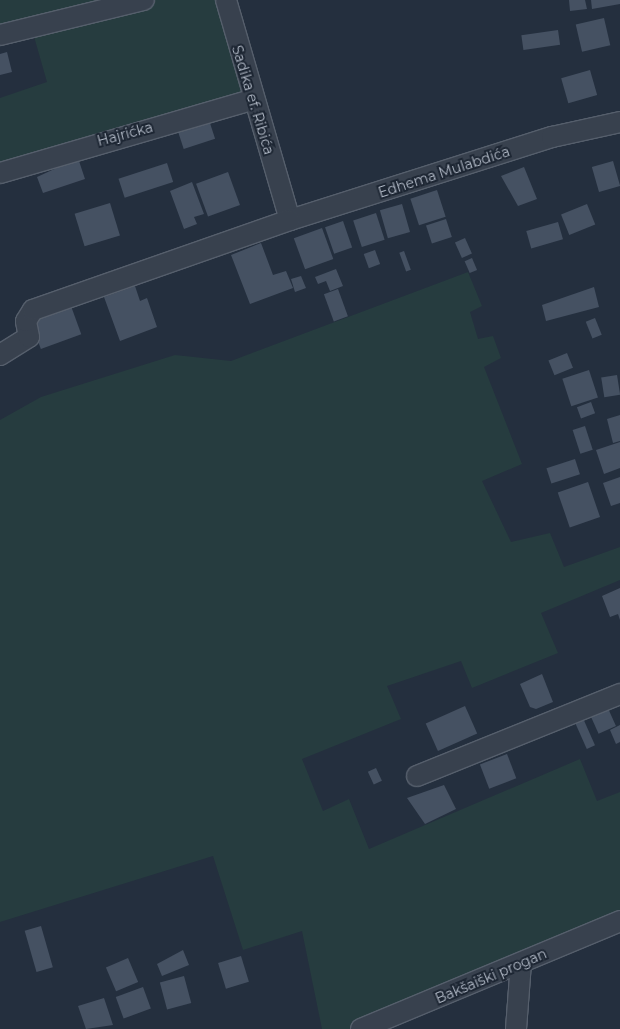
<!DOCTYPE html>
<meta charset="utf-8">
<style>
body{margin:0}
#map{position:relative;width:620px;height:1029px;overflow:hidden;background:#242f3e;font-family:Montserrat,sans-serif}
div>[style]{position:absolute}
.green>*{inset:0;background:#263c3f}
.building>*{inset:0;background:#455162;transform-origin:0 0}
.roads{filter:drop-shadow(1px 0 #565f6c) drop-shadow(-1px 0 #565f6c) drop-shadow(0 1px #565f6c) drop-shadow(0 -1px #565f6c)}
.street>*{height:20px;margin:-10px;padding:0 10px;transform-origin:10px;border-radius:10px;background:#38414e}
span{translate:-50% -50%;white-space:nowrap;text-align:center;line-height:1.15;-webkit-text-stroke:4px #1d2633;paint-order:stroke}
.street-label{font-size:14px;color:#b4bcc9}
</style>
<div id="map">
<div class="green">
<div style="clip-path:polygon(0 0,226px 0,252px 100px,0 173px,0 98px,47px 82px,31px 26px,0 35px)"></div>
<div style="clip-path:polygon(468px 272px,482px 306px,470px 312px,478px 339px,493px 336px,501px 358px,484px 367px,522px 464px,482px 481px,511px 542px,550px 533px,564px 567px,620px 547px,620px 580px,541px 613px,558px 653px,472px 688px,461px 661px,387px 686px,401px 719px,302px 759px,323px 811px,349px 799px,369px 849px,580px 759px,597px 801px,620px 792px,620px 921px,361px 1029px,322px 1029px,302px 931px,243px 950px,213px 856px,0 922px,0 420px,41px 397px,175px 355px,231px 361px)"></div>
</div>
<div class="building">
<div style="clip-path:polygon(569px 0,585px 0,587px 9px,570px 11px)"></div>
<div style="clip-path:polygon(591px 0,620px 0,620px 4px,592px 9px)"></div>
<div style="left:604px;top:18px;width:28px;height:29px;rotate:77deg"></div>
<div style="left:558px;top:30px;width:15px;height:37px;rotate:82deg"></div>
<div style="clip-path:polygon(7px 52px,12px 72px,0 75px,0 54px)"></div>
<div style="left:590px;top:70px;width:26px;height:30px;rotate:74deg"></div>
<div style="left:208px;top:117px;width:23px;height:33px;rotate:72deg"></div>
<div style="clip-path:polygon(78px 158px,85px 179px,43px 193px,37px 177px)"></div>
<div style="left:613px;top:161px;width:26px;height:22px;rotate:74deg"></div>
<div style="left:167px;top:163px;width:20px;height:51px;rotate:72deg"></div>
<div style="clip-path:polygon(524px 167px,537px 199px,518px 206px,501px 176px)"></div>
<div style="left:228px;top:172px;width:35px;height:34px;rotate:70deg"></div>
<div style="clip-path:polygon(192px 182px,204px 214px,194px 217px,197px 224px,184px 229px,170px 191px)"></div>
<div style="left:437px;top:190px;width:28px;height:28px;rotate:72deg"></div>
<div style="left:110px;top:203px;width:34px;height:37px;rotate:73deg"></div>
<div style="left:402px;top:204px;width:29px;height:23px;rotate:74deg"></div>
<div style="left:587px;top:204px;width:22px;height:28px;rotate:68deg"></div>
<div style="left:376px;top:213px;width:28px;height:24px;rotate:72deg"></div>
<div style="left:446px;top:219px;width:19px;height:21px;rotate:72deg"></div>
<div style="left:343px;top:221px;width:28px;height:19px;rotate:71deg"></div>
<div style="left:558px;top:222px;width:18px;height:33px;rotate:74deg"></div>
<div style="left:322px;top:228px;width:33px;height:30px;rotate:70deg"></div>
<div style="left:465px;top:238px;width:17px;height:11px;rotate:66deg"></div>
<div style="clip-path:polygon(261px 243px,273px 275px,286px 271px,293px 288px,250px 304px,231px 255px)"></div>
<div style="left:375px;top:250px;width:15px;height:12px;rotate:70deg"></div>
<div style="left:404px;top:251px;width:20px;height:5px;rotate:70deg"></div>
<div style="left:472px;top:258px;width:13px;height:8px;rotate:67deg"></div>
<div style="clip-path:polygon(336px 269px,343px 286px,330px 291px,326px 281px,318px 284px,315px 277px)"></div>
<div style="clip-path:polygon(301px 276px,306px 288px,295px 292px,291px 279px)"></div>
<div style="clip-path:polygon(135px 286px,140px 301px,147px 298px,157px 327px,120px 341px,104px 297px)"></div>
<div style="clip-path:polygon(594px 287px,599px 307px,546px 321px,542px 305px)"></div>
<div style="left:338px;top:289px;width:29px;height:15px;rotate:70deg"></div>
<div style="left:71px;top:306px;width:30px;height:43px;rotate:70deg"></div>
<div style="left:595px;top:318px;width:18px;height:10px;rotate:68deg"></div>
<div style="left:567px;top:353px;width:16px;height:20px;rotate:68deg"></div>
<div style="left:589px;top:370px;width:29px;height:28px;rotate:72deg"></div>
<div style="left:617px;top:375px;width:20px;height:16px;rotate:81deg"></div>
<div style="left:591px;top:402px;width:12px;height:15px;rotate:70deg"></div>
<div style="clip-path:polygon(620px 415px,620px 441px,613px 443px,607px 419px)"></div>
<div style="left:585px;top:426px;width:25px;height:13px;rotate:72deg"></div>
<div style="clip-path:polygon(620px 442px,620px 468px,604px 474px,596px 450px)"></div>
<div style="left:575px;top:459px;width:16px;height:30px;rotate:72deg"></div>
<div style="clip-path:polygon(620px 477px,620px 503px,611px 506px,603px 483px)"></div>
<div style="left:588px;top:482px;width:37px;height:32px;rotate:71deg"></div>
<div style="clip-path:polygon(620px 588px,620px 620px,618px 614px,610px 617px,602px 596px)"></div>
<div style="clip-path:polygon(542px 674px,553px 702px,536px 709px,530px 707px,520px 684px)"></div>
<div style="left:465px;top:706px;width:30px;height:43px;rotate:66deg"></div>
<div style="left:607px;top:706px;width:22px;height:19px;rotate:66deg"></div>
<div style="left:582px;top:716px;width:32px;height:9px;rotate:66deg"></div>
<div style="clip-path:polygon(620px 725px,620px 742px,616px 744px,610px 730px)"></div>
<div style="left:507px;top:754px;width:26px;height:29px;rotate:69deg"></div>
<div style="left:376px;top:768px;width:14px;height:9px;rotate:65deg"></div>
<div style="clip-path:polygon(444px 785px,456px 809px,425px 824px,407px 798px)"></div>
<div style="left:41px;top:926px;width:43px;height:17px;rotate:74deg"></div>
<div style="clip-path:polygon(183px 950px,189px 965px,162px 976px,157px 964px)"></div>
<div style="left:241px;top:956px;width:27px;height:24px;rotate:73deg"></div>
<div style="left:128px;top:958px;width:26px;height:24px;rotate:67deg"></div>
<div style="left:184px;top:976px;width:28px;height:25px;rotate:75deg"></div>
<div style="left:143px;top:987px;width:23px;height:29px;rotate:70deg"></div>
<div style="clip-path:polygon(104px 998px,113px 1025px,86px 1029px,78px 1006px)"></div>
</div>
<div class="roads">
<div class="street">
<div style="left:226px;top:0;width:229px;rotate:73.8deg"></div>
<div style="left:290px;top:220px;width:275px;rotate:-17.6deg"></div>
<div style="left:552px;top:137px;width:70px;rotate:-12.4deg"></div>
<div style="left:0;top:35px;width:148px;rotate:-13.7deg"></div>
<div style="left:0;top:173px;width:262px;rotate:-16.2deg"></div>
<div style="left:0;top:355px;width:34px;rotate:-32deg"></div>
<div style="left:29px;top:337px;width:16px;rotate:-101deg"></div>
<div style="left:26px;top:321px;width:13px;rotate:-58deg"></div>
<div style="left:33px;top:310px;width:272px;rotate:-19.3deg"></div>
<div style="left:417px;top:776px;width:219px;rotate:-22deg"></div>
<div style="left:361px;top:1029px;width:281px;rotate:-22.6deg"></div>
<div style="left:516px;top:1029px;width:66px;rotate:-85.7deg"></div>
</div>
</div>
<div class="street-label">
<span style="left:253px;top:100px;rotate:73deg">Sadika ef. Ribića</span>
<span style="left:125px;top:134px;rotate:-15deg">Hajrićka</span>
<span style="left:444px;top:172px;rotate:-18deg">Edhema Mulabdića</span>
<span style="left:491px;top:976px;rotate:-23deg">Bakšaiški progan</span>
</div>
</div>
